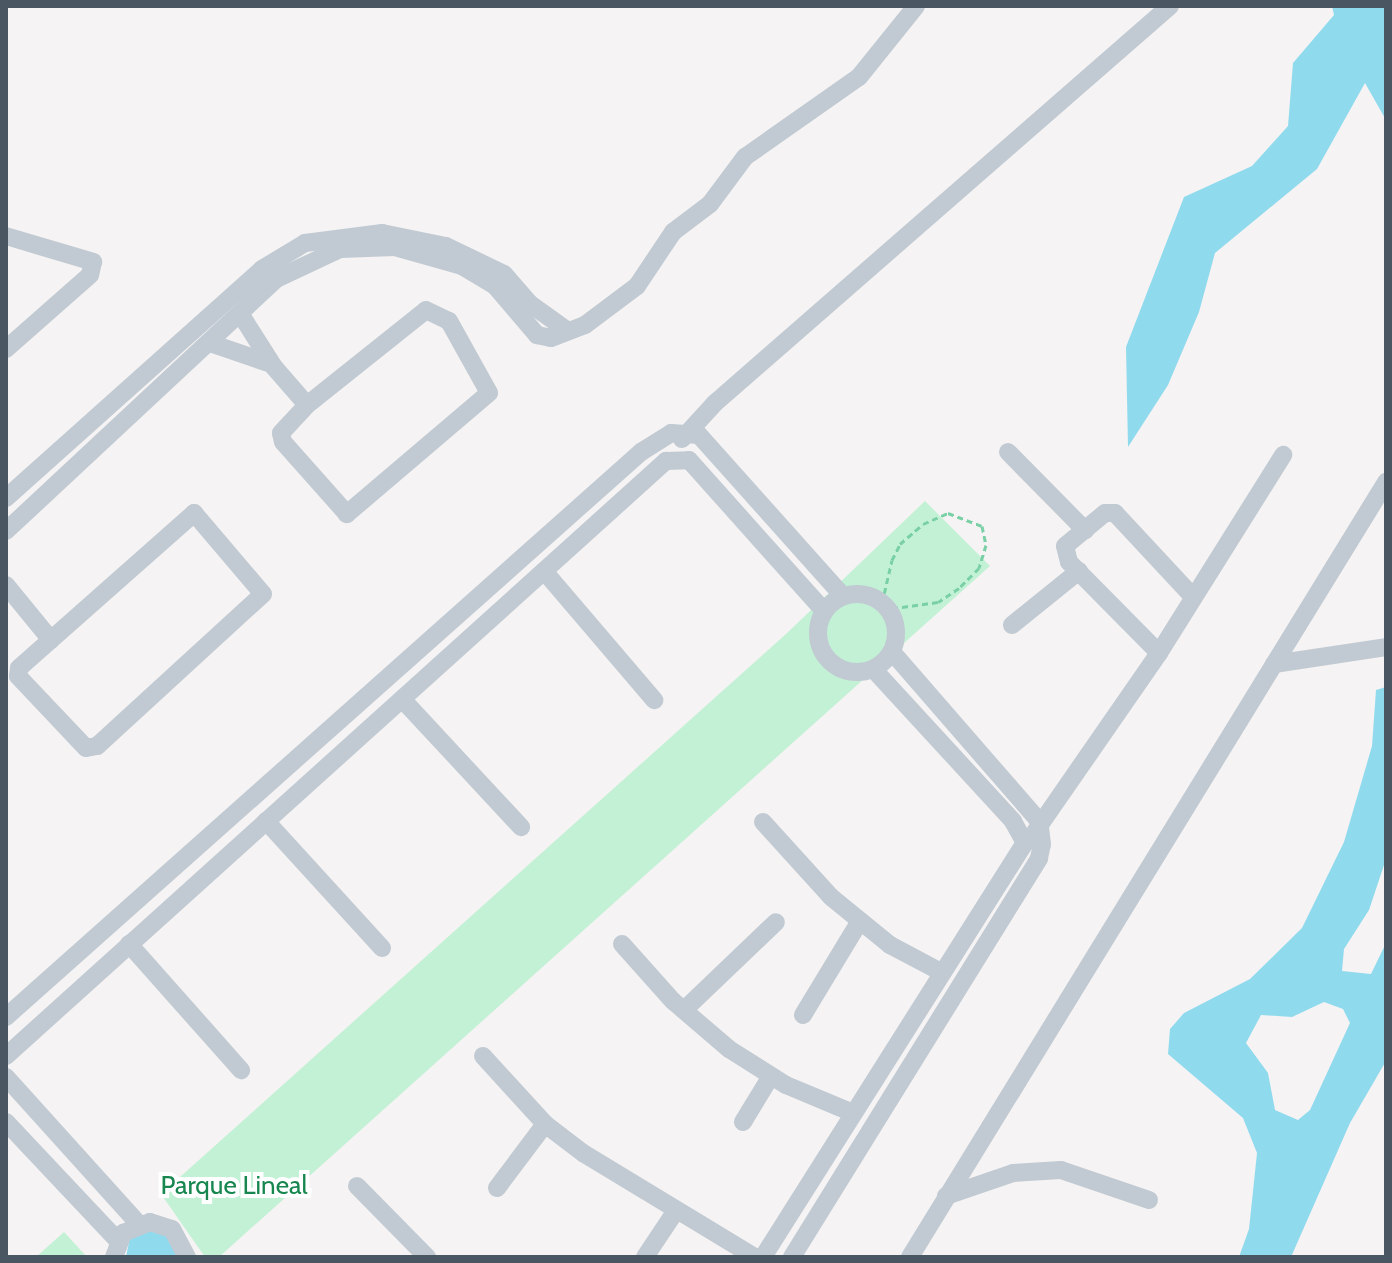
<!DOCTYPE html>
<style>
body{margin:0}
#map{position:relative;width:1392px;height:1263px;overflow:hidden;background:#f5f3f3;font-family:Cabin,sans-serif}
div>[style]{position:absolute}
.green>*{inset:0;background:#c3f1d5}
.water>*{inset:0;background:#90daee}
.path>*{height:3px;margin-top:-1.5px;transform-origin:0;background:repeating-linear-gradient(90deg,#7ad0a6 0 6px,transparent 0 10px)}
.minor>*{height:18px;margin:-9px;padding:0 9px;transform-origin:9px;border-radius:9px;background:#c1cad2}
.minor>.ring{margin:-9px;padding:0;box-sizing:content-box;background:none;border:18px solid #c1cad2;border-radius:50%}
span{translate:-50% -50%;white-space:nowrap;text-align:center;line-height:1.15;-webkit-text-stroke:8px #fff;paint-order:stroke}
.park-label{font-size:26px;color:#17864f}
.frame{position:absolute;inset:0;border:8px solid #4a5661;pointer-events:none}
</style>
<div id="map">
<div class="green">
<div style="clip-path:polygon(925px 501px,990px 566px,219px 1257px,205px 1257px,161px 1194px,786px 634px)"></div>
<div style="clip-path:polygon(64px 1232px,87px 1257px,36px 1257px)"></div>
</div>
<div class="water">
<div style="clip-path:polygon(1332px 6px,1386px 6px,1386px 120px,1365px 83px,1317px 169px,1215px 253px,1199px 312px,1168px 385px,1128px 447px,1126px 347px,1184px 197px,1252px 166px,1288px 126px,1293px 63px,1334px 15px)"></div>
<div style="clip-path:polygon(evenodd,1386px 687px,1386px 859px,1369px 910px,1344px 949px,1342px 971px,1371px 974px,1386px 943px,1386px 1061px,1350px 1123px,1291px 1257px,1239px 1257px,1249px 1229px,1257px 1153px,1243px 1118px,1168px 1054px,1170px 1029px,1184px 1013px,1250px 979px,1302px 928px,1344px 842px,1372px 746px,1376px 690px,1386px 687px,1324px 1002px,1343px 1009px,1350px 1023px,1310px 1110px,1298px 1120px,1275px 1110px,1268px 1073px,1246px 1043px,1261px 1015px,1292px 1017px,1324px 1002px)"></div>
<div style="clip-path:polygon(141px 1228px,166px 1229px,178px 1257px,126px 1257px,130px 1237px)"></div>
</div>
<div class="path">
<div style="left:882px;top:603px;width:44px;rotate:-76.9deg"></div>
<div style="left:892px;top:560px;width:18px;rotate:-63deg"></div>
<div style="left:900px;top:544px;width:30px;rotate:-41deg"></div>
<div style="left:923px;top:524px;width:27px;rotate:-24deg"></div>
<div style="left:948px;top:513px;width:36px;rotate:21deg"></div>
<div style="left:982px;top:526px;width:19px;rotate:78deg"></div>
<div style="left:986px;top:545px;width:24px;rotate:107deg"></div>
<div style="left:979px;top:568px;width:28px;rotate:135deg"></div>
<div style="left:959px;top:588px;width:25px;rotate:146deg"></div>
<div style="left:938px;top:602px;width:51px;rotate:172.2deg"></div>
</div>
<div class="minor">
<div style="left:6px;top:236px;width:91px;rotate:16.6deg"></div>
<div style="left:93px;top:262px;width:13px;rotate:103deg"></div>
<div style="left:90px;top:275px;width:112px;rotate:138.6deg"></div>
<div style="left:426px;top:310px;width:25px;rotate:26deg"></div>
<div style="left:449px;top:321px;width:82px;rotate:60.9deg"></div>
<div style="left:489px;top:393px;width:187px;rotate:139.6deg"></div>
<div style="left:347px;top:514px;width:96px;rotate:-131.6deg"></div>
<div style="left:283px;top:442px;width:9px;rotate:-103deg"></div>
<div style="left:281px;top:433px;width:38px;rotate:-47deg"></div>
<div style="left:307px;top:405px;width:152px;rotate:-38.6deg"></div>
<div style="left:241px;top:315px;width:62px;rotate:57.6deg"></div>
<div style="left:274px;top:367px;width:50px;rotate:49deg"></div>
<div style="left:210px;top:343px;width:61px;rotate:19deg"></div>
<div style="left:682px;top:439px;width:49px;rotate:-47.5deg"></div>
<div style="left:715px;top:403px;width:604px;rotate:-41.11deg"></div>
<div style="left:1008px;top:452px;width:110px;rotate:45.4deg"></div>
<div style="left:6px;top:498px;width:343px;rotate:-41.8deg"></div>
<div style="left:262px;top:269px;width:50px;rotate:-31.2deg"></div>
<div style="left:305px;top:243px;width:78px;rotate:-7.4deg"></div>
<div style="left:382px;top:233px;width:65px;rotate:11.5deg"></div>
<div style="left:446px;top:246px;width:64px;rotate:25.8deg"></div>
<div style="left:504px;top:274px;width:38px;rotate:49deg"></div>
<div style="left:529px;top:303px;width:48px;rotate:35.7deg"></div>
<div style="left:194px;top:513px;width:106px;rotate:49.6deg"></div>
<div style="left:263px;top:594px;width:225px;rotate:137.5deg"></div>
<div style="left:97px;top:746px;width:11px;rotate:170deg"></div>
<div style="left:86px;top:748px;width:99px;rotate:-133.4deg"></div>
<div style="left:18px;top:676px;width:8px;rotate:-83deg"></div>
<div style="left:19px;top:668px;width:234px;rotate:-41.5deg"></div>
<div style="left:6px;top:531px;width:369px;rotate:-43deg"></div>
<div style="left:276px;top:279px;width:71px;rotate:-25.1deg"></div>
<div style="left:340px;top:249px;width:55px;rotate:-2.1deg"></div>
<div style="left:395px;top:247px;width:70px;rotate:15.8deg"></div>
<div style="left:462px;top:266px;width:39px;rotate:31deg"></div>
<div style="left:495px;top:286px;width:65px;rotate:49.4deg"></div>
<div style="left:537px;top:335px;width:14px;rotate:12deg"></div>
<div style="left:551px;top:338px;width:36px;rotate:-21deg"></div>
<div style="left:585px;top:325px;width:65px;rotate:-36.9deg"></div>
<div style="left:637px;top:286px;width:65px;rotate:-56.3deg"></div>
<div style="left:673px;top:232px;width:46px;rotate:-37.1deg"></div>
<div style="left:710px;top:204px;width:59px;rotate:-53.3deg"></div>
<div style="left:745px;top:157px;width:139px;rotate:-35.1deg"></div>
<div style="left:859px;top:77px;width:91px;rotate:-51.2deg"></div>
<div style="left:544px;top:571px;width:170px;rotate:49.5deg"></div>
<div style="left:6px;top:585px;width:71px;rotate:50.7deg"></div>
<div class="ring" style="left:818px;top:594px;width:60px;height:60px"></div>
<div style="left:1012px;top:625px;width:86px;rotate:-38.9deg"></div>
<div style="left:1159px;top:653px;width:128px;rotate:-134.7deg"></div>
<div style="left:1069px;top:562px;width:16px;rotate:-104deg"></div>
<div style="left:1065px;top:546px;width:52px;rotate:-39.5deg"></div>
<div style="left:1105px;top:513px;width:10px"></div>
<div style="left:1115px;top:513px;width:115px;rotate:47.1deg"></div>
<div style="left:1274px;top:664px;width:113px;rotate:-8.6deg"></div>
<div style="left:402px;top:699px;width:175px;rotate:47.1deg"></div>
<div style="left:266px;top:821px;width:172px;rotate:47.6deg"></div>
<div style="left:763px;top:822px;width:101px;rotate:47.8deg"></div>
<div style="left:831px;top:897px;width:76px;rotate:39.1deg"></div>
<div style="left:890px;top:945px;width:58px;rotate:27.9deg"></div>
<div style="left:1035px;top:832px;width:218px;rotate:-55.3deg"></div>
<div style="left:1159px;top:653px;width:234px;rotate:-57.9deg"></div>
<div style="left:129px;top:944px;width:169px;rotate:48.4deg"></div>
<div style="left:622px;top:944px;width:76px;rotate:48.2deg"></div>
<div style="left:673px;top:1001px;width:74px;rotate:40.6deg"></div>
<div style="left:729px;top:1049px;width:67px;rotate:32.3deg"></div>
<div style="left:786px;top:1085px;width:73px;rotate:22.7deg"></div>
<div style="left:684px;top:1010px;width:127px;rotate:-43.7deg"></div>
<div style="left:803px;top:1015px;width:110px;rotate:-58.8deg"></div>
<div style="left:6px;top:1017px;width:850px;rotate:-41.66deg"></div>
<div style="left:641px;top:452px;width:36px;rotate:-32deg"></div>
<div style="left:671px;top:433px;width:28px;rotate:4deg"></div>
<div style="left:699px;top:435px;width:216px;rotate:48.2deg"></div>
<div style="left:6px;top:1056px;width:889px;rotate:-42.04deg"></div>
<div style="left:666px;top:461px;width:23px;rotate:-2deg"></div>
<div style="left:689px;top:460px;width:203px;rotate:48.2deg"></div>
<div style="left:483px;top:1056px;width:92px;rotate:47.6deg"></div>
<div style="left:545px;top:1124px;width:48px;rotate:37.3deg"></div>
<div style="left:583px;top:1153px;width:201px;rotate:31.2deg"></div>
<div style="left:6px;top:1077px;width:198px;rotate:47.9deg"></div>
<div style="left:6px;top:1122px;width:163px;rotate:46.7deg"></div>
<div style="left:743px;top:1122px;width:54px;rotate:-58.7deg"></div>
<div style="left:357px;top:1186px;width:100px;rotate:45.4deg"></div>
<div style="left:497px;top:1188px;width:80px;rotate:-53.1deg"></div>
<div style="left:946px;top:1196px;width:71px;rotate:-18.9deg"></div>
<div style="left:1013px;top:1173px;width:48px;rotate:-3.6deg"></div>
<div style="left:1061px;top:1170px;width:93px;rotate:18.8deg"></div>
<div style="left:114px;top:1257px;width:26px;rotate:-69deg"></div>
<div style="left:123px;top:1233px;width:29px;rotate:-22deg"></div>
<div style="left:150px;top:1222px;width:23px;rotate:18deg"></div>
<div style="left:172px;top:1229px;width:32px;rotate:62deg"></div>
<div style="left:645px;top:1257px;width:54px;rotate:-56.3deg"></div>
<div style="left:763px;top:1257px;width:490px;rotate:-57.7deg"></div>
<div style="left:1025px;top:843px;width:25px;rotate:-119deg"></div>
<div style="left:1013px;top:821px;width:205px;rotate:-132.6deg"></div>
<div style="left:792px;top:1257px;width:469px;rotate:-58.2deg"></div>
<div style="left:1039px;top:858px;width:14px;rotate:-78deg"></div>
<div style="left:1042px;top:844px;width:23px;rotate:-97deg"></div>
<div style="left:1039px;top:821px;width:224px;rotate:-131deg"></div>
<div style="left:910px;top:1257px;width:910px;rotate:-58.44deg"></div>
</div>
<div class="park-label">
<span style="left:234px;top:1186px">Parque Lineal</span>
</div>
<div class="frame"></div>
</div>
